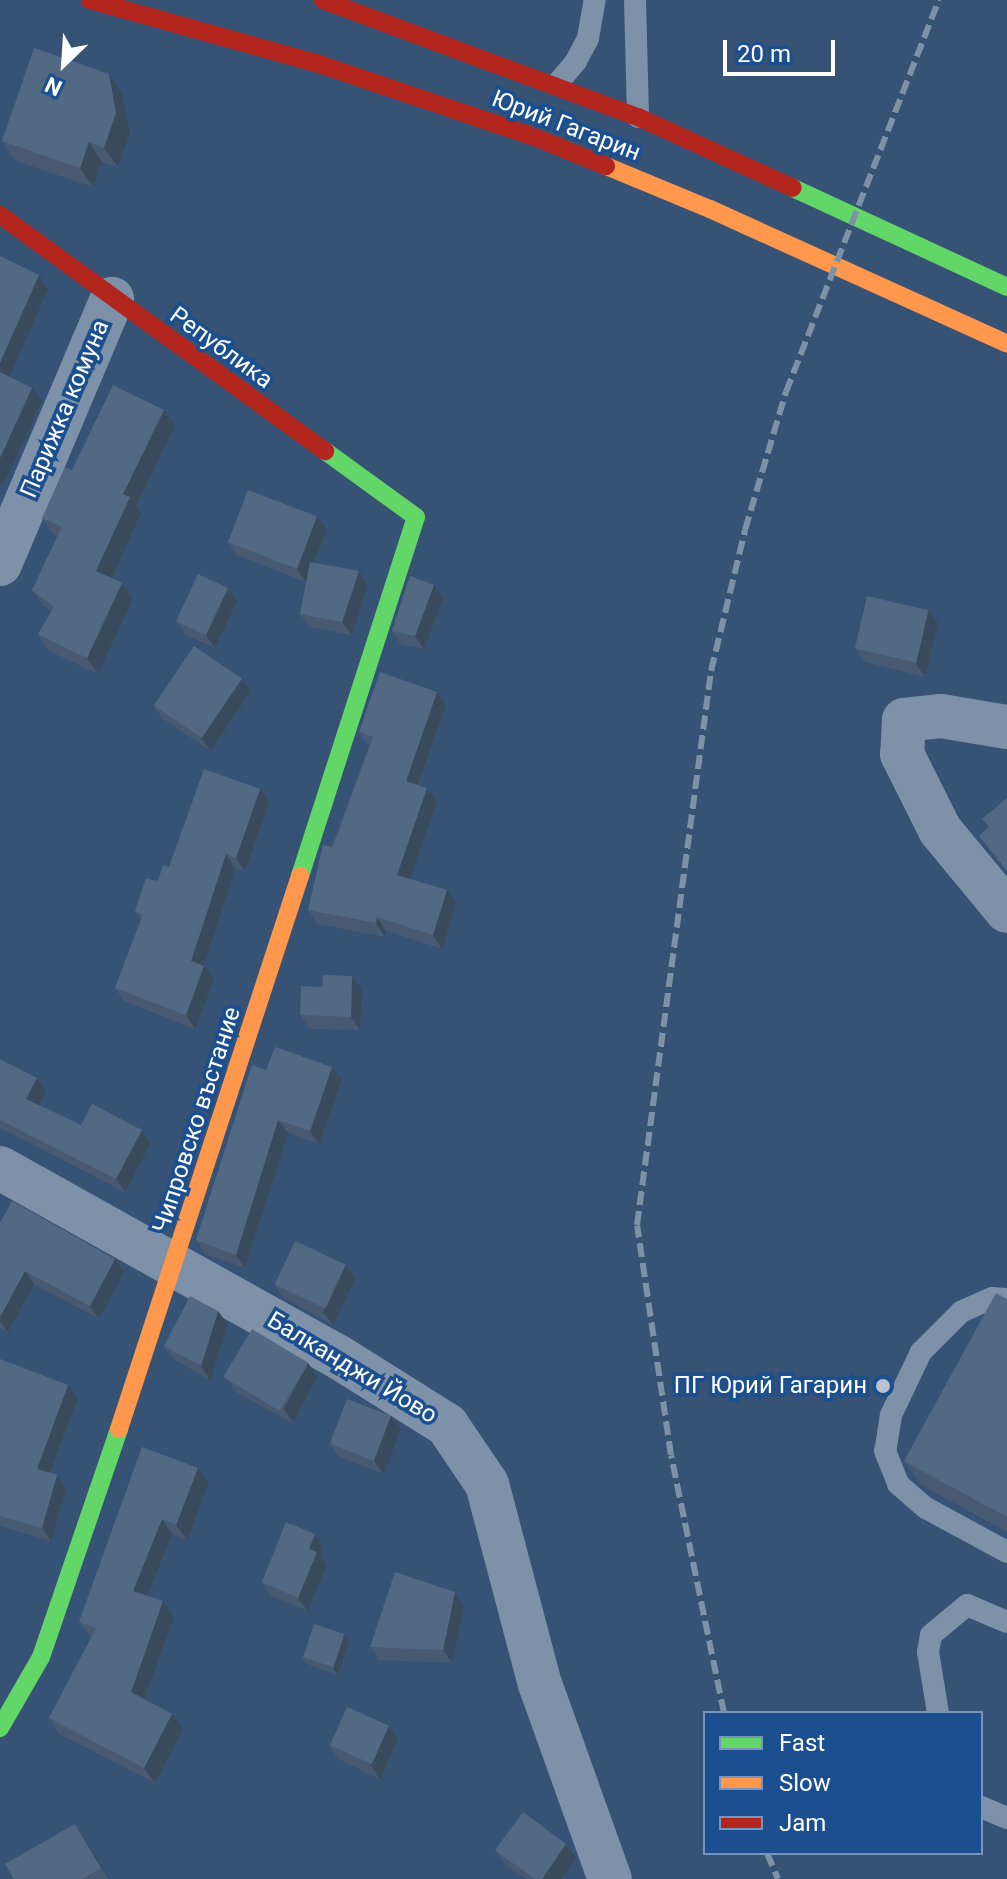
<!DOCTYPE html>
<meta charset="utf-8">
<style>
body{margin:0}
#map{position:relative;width:1007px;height:1879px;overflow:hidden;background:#365274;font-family:Roboto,sans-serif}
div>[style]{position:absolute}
.lane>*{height:22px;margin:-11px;padding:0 11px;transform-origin:11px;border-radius:11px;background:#7d92a8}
.street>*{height:44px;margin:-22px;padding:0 22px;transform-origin:22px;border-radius:22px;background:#7d92a8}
.fast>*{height:18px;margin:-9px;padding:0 9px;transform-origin:9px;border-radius:9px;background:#63d668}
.slow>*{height:18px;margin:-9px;padding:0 9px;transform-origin:9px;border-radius:9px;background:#ff974d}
.jam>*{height:18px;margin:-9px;padding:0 9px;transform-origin:9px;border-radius:9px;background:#b3261e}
.rail>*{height:6px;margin-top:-3px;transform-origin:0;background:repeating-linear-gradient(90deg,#7e92a7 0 14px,transparent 0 20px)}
.wall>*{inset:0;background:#475a72}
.shaded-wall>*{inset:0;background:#394a5c}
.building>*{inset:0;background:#526984;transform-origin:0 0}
.dots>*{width:22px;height:22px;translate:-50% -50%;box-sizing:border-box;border:4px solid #1b4f8f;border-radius:50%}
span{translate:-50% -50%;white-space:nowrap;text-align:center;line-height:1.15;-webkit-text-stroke:7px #1b4f8f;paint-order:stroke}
.street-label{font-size:24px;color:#fff}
.poi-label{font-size:24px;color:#fff}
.right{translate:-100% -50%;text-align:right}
.legend{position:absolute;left:703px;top:1711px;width:280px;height:144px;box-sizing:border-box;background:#1b4f8f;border:2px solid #7695bc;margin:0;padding:10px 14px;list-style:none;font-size:24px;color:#fff}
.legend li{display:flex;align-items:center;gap:16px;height:40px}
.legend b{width:40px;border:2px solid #7695bc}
.north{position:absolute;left:24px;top:24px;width:80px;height:80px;-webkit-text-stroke:6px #1b4f8f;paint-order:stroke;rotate:205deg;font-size:22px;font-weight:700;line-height:32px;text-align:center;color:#fff}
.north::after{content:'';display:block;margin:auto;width:28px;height:36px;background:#fff;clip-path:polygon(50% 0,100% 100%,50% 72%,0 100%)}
.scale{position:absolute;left:723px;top:40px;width:112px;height:36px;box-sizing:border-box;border:4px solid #fff;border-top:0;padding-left:10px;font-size:24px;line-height:28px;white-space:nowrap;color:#fff;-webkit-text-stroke:6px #1b4f8f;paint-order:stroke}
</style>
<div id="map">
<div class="lane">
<div style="left:635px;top:0;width:117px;rotate:88.5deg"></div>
<div style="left:557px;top:84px;width:30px;rotate:-50deg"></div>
<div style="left:576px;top:61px;width:26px;rotate:-62deg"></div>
<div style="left:588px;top:38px;width:39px;rotate:-80deg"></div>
<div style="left:1007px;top:1299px;width:15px;rotate:-176deg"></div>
<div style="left:992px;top:1298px;width:34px;rotate:156deg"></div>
<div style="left:961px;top:1312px;width:57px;rotate:135deg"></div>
<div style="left:921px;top:1352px;width:70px;rotate:115.5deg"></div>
<div style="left:891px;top:1415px;width:36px;rotate:99deg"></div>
<div style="left:885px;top:1451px;width:35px;rotate:68deg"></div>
<div style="left:898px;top:1484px;width:37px;rotate:41deg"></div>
<div style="left:926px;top:1508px;width:92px;rotate:28.5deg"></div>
<div style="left:938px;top:1713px;width:62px;rotate:-99.3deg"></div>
<div style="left:928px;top:1652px;width:17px;rotate:-80deg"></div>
<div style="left:931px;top:1635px;width:47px;rotate:-39.8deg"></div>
<div style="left:967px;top:1605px;width:43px;rotate:23deg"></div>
<div style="left:981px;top:1807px;width:28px;rotate:23deg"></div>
</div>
<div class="street">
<div style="left:0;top:564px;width:288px;rotate:-67.1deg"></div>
<div style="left:1007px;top:727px;width:67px;rotate:-170.5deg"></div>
<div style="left:941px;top:716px;width:37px;rotate:174deg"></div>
<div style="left:904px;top:720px;width:34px;rotate:93deg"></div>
<div style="left:902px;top:754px;width:85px;rotate:63.4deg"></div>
<div style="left:940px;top:830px;width:105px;rotate:50.4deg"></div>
<div style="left:0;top:1168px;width:386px;rotate:29.2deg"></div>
<div style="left:337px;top:1356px;width:130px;rotate:32.1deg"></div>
<div style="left:447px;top:1425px;width:71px;rotate:55.9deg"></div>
<div style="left:487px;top:1484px;width:207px;rotate:75.2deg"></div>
<div style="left:540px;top:1684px;width:207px;rotate:70.3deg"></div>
</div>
<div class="fast">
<div style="left:793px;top:188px;width:236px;rotate:24.8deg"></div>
<div style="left:300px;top:876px;width:377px;rotate:-72.1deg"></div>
<div style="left:416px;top:517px;width:112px;rotate:-144deg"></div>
<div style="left:0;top:1728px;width:82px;rotate:-60deg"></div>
<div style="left:41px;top:1657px;width:241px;rotate:-71.1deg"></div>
</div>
<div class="slow">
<div style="left:606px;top:166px;width:113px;rotate:22.5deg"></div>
<div style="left:710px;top:209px;width:326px;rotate:24.4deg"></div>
<div style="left:119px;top:1429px;width:582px;rotate:-71.88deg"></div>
</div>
<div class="jam">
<div style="left:90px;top:0;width:238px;rotate:15.6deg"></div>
<div style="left:319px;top:64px;width:225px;rotate:18.7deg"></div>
<div style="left:532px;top:136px;width:80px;rotate:22.1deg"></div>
<div style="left:323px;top:0;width:336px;rotate:20.4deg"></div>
<div style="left:638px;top:117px;width:170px;rotate:24.6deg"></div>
<div style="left:0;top:215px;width:402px;rotate:36deg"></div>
</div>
<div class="rail">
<div style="left:724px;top:1713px;width:263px;rotate:-101.6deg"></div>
<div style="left:671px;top:1455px;width:232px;rotate:-98.4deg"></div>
<div style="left:637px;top:1225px;width:559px;rotate:-82.39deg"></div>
<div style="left:711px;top:671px;width:145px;rotate:-76.4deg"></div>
<div style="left:745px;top:530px;width:144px;rotate:-73.5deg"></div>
<div style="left:786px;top:392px;width:421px;rotate:-68.7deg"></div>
<div style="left:767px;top:1853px;width:28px;rotate:67deg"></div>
</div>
<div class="wall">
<div style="clip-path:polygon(122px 93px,130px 133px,118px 167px,102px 162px,93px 187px,16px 161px,2px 141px)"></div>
<div style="clip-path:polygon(175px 426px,136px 506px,141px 513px,112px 578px,122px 583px,133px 599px,98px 674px,49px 651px,38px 634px,52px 612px,44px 606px,32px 590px,57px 536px,53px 534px,42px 518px,72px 470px)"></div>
<div style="clip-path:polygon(327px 530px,314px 563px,368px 585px,352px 635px,310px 627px,300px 614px,306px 582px,237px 555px,228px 542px)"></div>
<div style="clip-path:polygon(434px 585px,443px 598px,424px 649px,401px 645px,392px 631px)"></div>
<div style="clip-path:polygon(228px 588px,237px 601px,215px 648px,186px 635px,176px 621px)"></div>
<div style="clip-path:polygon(928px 610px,938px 623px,925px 677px,865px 662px,855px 649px)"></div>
<div style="clip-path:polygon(242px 678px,251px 691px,211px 751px,163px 719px,153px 705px)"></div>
<div style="clip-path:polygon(437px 692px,446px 705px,419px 785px,437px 802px,409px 879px,456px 904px,442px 949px,386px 931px,385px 937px,318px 924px,308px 910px,369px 746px,359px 732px)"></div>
<div style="clip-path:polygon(260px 789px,269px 803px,245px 871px,235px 868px,203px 966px,214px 980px,195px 1029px,124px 1001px,115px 988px,141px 920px,135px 911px,169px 867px)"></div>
<div style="clip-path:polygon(352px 976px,362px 990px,360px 1030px,310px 1029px,300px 1015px,322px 987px)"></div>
<div style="clip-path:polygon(0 1059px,46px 1092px,39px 1105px,81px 1125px,142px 1130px,151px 1143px,125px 1192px,0 1128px)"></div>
<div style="clip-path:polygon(266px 1070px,342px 1080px,319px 1144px,288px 1133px,245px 1268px,205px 1254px,196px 1240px)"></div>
<div style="clip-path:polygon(0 1223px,124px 1272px,99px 1319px,34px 1284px,8px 1332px,0 1328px)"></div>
<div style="clip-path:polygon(346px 1265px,355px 1279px,333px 1325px,284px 1298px,274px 1284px)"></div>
<div style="clip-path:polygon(1007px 1299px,1007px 1532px,921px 1485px,904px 1461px)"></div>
<div style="clip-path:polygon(218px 1311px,228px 1325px,210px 1380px,173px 1359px,164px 1346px)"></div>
<div style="clip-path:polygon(0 1359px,78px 1398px,50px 1473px,57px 1475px,66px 1489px,51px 1541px,0 1526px)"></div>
<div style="clip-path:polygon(308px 1363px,317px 1377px,293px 1423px,237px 1393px,228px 1380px)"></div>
<div style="clip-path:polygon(391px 1416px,401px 1429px,384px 1474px,339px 1457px,330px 1444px)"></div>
<div style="clip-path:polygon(142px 1447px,209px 1483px,187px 1540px,172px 1534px,147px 1596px,174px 1617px,144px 1699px,172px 1714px,183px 1729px,155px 1783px,59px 1734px,49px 1718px,91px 1638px,79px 1622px)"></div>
<div style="clip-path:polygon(324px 1548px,320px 1556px,327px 1565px,308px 1611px,271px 1596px,262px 1582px)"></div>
<div style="clip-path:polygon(464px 1606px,452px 1663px,379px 1660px,370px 1647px)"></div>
<div style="clip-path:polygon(349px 1641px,338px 1675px,307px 1664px,302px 1657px)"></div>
<div style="clip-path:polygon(389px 1726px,398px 1740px,380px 1779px,338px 1759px,329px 1745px)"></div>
<div style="clip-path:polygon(75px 1824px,109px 1879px,14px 1879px)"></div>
<div style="clip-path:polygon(566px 1844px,576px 1858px,561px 1879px,526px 1879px,505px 1864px,495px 1850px)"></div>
</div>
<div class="shaded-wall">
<div style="clip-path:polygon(109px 74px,122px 93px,130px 133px,118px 167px,104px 148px)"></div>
<div style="clip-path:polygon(89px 142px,102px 162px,93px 187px,80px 168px)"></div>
<div style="clip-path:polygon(39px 275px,48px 289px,6px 384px,0 376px,0 363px)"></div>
<div style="clip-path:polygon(32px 388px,42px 401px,7px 477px,0 485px,0 458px)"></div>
<div style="clip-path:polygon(164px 410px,175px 426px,136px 506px,141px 513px,108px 587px,96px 571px,123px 494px)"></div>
<div style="clip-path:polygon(317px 516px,327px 530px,306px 582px,297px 569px)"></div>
<div style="clip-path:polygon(359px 571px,368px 585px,352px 635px,342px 622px)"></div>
<div style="clip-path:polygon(122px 583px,133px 599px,98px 674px,87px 658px)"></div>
<div style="clip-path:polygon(434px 585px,443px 598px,424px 649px,415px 636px)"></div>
<div style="clip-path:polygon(228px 588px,237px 601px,215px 648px,206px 635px)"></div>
<div style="clip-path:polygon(928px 610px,938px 623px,925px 677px,916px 664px)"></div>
<div style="clip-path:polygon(242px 678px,251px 691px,211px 751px,201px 738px)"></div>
<div style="clip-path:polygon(437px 692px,446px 705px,415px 794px,406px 781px)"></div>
<div style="clip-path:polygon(427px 788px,437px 802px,406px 889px,397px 875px)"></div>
<div style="clip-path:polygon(260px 789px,269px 803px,245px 871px,236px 858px)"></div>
<div style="clip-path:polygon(226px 854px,235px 868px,201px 975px,191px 961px)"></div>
<div style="clip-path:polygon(447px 890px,456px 904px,442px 949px,433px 935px)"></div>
<div style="clip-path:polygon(377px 917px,386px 931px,385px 937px,376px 923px)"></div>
<div style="clip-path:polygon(204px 966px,214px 980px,195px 1029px,186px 1015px)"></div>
<div style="clip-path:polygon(352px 976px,362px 990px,360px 1030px,351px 1017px)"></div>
<div style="clip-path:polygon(332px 1067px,342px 1080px,319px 1144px,310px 1131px)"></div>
<div style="clip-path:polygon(37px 1078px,46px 1092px,35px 1113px,26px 1099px)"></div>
<div style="clip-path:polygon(278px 1120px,288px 1133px,245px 1268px,236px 1255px)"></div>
<div style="clip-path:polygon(142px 1130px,151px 1143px,125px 1192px,116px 1179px)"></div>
<div style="clip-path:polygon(115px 1259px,124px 1272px,99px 1319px,90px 1306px)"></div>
<div style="clip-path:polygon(346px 1265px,355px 1279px,333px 1325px,323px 1312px)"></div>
<div style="clip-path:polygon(25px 1271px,34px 1284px,8px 1332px,0 1321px,0 1317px)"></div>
<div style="clip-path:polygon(218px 1311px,228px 1325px,210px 1380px,201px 1366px)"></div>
<div style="clip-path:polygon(308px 1363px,317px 1377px,293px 1423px,284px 1409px)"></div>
<div style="clip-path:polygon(68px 1385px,78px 1398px,46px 1483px,37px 1469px)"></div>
<div style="clip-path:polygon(391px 1416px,401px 1429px,384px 1474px,374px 1461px)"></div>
<div style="clip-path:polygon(198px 1468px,209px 1483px,187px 1540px,176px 1525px)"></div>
<div style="clip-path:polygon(57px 1475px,66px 1489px,51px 1541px,42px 1528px)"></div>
<div style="clip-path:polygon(162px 1519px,172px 1534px,143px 1606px,133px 1591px)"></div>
<div style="clip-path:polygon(315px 1534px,324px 1548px,320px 1556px,327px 1565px,308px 1611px,298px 1598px,309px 1549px)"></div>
<div style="clip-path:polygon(455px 1592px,464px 1606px,452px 1663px,443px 1650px)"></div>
<div style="clip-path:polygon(163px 1601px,174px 1617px,141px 1708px,131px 1692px)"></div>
<div style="clip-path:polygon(344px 1634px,349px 1641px,338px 1675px,333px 1668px)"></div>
<div style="clip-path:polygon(172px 1714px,183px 1729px,155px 1783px,144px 1768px)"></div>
<div style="clip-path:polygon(389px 1726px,398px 1740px,380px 1779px,370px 1765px)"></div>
<div style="clip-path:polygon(75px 1824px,84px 1837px,109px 1879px,101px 1868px)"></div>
<div style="clip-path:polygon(566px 1844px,576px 1858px,561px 1879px,542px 1879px)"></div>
</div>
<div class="building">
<div style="clip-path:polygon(34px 48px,109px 74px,116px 113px,104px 148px,89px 142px,80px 168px,2px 141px)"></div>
<div style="clip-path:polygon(0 256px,39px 275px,0 363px)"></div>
<div style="clip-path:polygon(0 372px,32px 388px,0 458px)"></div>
<div style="clip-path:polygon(113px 385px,164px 410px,123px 494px,130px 497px,96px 571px,122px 583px,87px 658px,38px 634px,54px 607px,32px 590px,62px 527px,42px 518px,65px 467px,72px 470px)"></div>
<div style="left:248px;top:490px;width:74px;height:56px;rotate:21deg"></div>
<div style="clip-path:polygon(310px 562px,359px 571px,342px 622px,300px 614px)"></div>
<div style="left:198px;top:574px;width:33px;height:52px;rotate:25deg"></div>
<div style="clip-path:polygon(410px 576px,434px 585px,415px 636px,392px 631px)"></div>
<div style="left:867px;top:596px;width:63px;height:54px;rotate:13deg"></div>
<div style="left:194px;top:646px;width:58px;height:72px;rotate:34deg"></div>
<div style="clip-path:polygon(380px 672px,437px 692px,406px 781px,427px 788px,397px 875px,447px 890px,433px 935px,377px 917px,376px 923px,308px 910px,323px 845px,333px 847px,373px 737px,359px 732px)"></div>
<div style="clip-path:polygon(204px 769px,260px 789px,236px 858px,226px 854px,191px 961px,204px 966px,186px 1015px,115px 988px,143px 914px,135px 911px,146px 878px,158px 881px,163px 865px,169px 867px)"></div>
<div style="clip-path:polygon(1007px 798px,1007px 871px,979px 836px,989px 827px,982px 819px)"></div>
<div style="clip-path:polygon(323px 975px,352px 976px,351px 1017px,300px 1015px,301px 986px,322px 987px)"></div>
<div style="clip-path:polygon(275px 1047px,332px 1067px,310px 1131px,278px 1120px,236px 1255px,196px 1240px,252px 1065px,266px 1070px)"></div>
<div style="clip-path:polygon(0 1059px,37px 1078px,26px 1099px,81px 1125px,92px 1104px,142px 1130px,116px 1179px,0 1120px)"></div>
<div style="clip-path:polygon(12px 1201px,115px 1259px,90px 1306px,25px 1271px,0 1317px,0 1223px)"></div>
<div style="left:295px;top:1241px;width:56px;height:48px;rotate:25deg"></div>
<div style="clip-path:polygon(996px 1293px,1007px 1299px,1007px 1517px,904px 1461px)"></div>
<div style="clip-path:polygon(190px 1296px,218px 1311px,201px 1366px,164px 1346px)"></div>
<div style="left:252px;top:1329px;width:66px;height:56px;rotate:31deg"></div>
<div style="clip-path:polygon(0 1359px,68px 1385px,37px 1469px,57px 1475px,42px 1528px,0 1516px)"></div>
<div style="left:347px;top:1399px;width:47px;height:48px;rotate:21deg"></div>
<div style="clip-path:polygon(142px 1447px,198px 1468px,176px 1525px,162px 1519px,133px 1591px,163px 1601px,131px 1692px,172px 1714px,144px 1768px,49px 1718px,96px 1628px,79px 1622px)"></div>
<div style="clip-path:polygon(286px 1522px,315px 1534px,309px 1549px,317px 1552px,298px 1598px,262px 1582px)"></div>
<div style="clip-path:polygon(395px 1572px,455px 1592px,443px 1650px,370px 1647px)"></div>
<div style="left:314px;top:1624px;width:32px;height:35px;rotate:18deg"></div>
<div style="left:347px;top:1707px;width:46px;height:42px;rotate:24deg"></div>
<div style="clip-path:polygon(523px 1812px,566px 1844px,542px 1879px,535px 1879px,495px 1850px)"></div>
<div style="clip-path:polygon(75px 1824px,101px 1868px,82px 1879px,14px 1879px,5px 1864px)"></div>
</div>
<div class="dots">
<div style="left:883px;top:1386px;background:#b9c2ce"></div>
</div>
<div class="street-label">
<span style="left:566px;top:126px;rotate:21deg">Юрий Гагарин</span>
<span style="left:221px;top:348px;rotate:36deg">Република</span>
<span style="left:65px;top:409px;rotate:-67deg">Парижка комуна</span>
<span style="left:197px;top:1120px;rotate:-72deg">Чипровско въстание</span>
<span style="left:352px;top:1368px;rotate:31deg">Балканджи Йово</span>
</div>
<div class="poi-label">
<span class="right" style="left:867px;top:1386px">ПГ Юрий Гагарин</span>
</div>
<ul class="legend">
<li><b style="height:10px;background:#63d668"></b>Fast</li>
<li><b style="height:10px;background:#ff974d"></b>Slow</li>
<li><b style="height:10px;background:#b3261e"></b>Jam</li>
</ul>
<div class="north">N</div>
<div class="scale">20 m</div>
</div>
